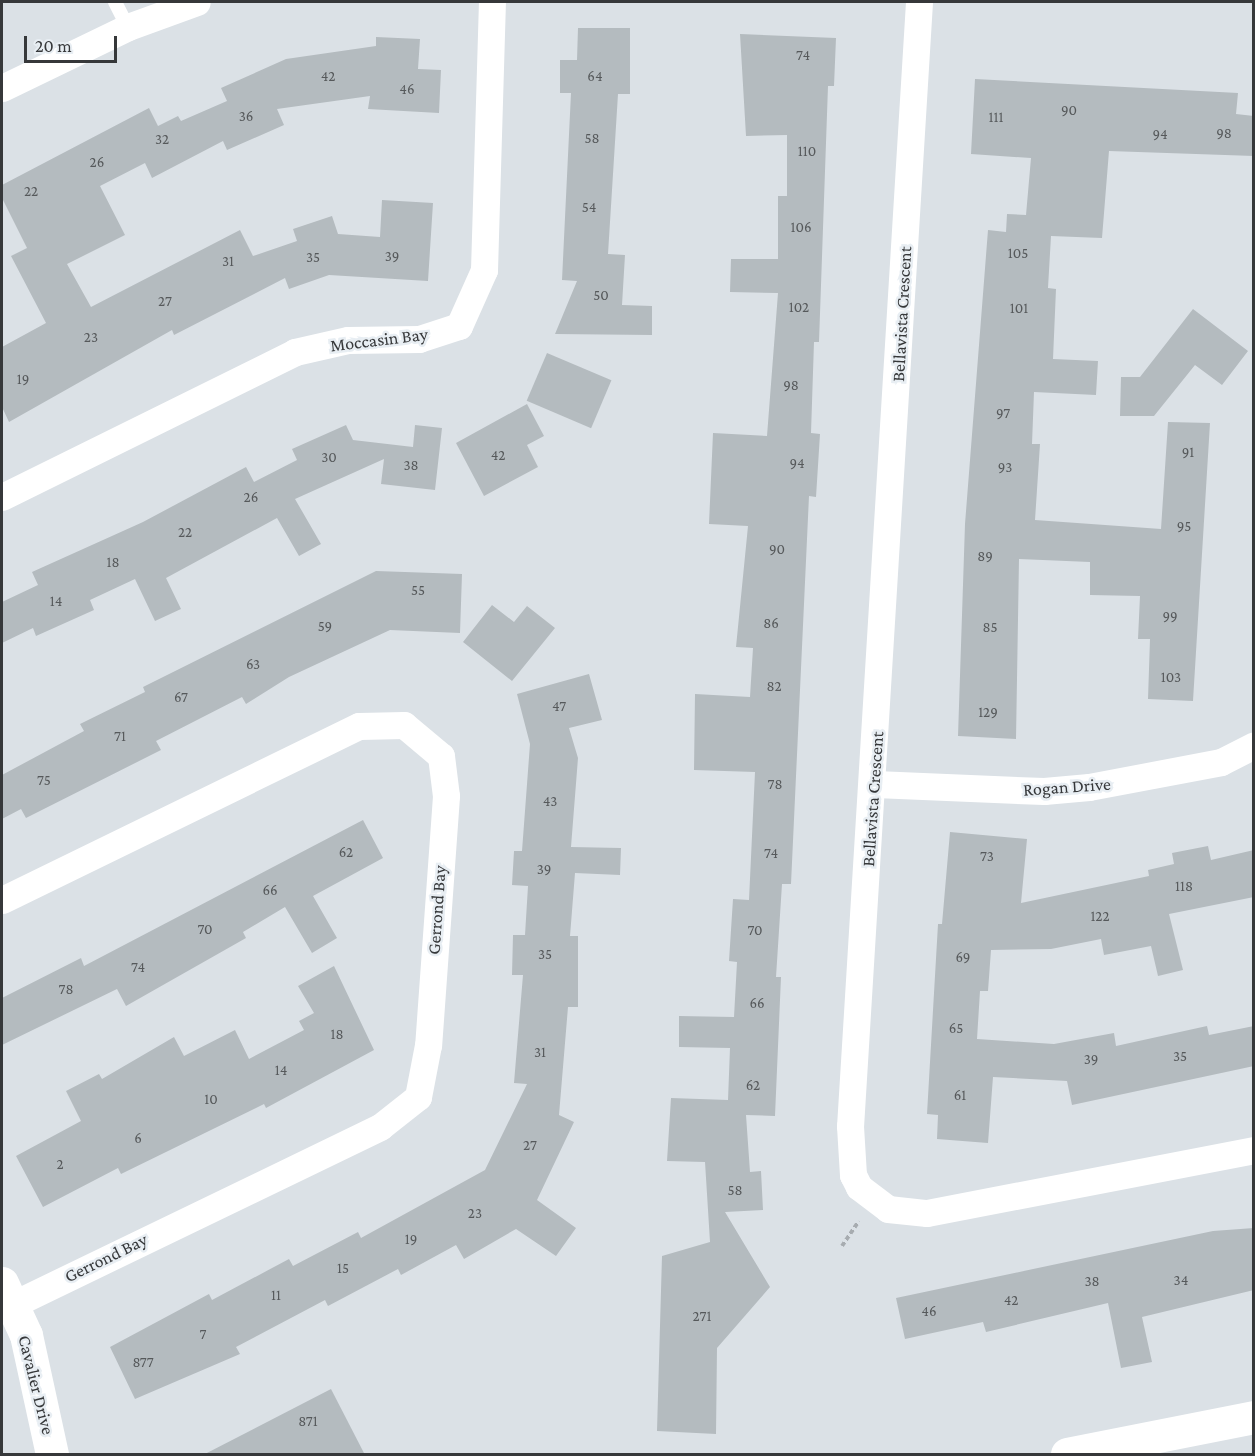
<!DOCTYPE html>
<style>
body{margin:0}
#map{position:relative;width:1255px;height:1456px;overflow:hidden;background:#dbe1e6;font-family:"Crimson Pro",serif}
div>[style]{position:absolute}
.building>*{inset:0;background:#b4bbbf;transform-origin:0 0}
.path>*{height:4px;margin-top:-2px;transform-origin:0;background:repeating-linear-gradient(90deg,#a7acb0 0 4.5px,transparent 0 7.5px)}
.lane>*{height:14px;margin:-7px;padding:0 7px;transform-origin:7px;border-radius:7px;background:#fff}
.street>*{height:27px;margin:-13.5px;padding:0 13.5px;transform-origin:13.5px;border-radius:13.5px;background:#fff}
.secondary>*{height:33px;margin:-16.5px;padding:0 16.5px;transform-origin:16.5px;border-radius:16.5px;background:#fff}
span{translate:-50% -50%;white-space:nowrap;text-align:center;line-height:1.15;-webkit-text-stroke:5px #e8eef3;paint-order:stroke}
.number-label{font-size:15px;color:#56595b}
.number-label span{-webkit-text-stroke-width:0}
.street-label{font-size:18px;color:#36383a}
.frame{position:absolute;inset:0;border:3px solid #36383a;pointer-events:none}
.scale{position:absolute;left:24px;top:36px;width:93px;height:27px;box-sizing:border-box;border:3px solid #36383a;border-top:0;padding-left:8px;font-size:18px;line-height:21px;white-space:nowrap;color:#36383a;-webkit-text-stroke:4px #e8eef3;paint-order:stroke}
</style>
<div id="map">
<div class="building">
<div style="clip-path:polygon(578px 28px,630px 28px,630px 94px,618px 94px,608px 254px,625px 255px,622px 305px,652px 306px,652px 335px,555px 334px,577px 281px,562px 280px,571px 93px,560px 93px,560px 60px,577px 60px)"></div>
<div style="clip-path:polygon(740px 34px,836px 38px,834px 86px,828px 86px,819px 342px,814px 342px,811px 433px,820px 434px,816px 497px,809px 496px,791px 884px,782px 884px,776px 977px,781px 977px,775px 1116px,746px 1115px,750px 1172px,761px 1171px,763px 1210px,725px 1212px,770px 1287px,717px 1348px,716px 1434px,657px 1431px,662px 1256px,710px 1242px,705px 1162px,667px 1161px,671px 1098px,728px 1100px,730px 1048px,679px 1047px,679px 1016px,734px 1017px,737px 962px,729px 961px,733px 899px,749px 900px,755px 772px,694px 770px,695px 694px,750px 697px,753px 648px,736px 647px,748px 526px,709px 524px,713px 433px,767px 436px,778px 293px,730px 292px,731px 259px,778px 259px,778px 196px,787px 196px,787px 135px,746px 136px)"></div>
<div style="clip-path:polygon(376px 37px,420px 39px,418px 69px,441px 70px,439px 113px,368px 109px,370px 96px,277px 109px,284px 125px,227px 150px,223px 141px,152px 178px,145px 163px,100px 186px,125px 235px,67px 264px,91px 307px,240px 230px,253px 256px,297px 241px,293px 229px,332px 216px,338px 234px,380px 237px,382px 200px,433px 203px,428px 281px,329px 275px,289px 289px,285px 278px,174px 335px,172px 330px,9px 422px,2px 407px,2px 347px,46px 323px,11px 256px,27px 248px,2px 198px,2px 185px,149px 108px,158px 126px,178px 116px,181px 121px,227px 101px,221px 88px,286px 59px,376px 46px)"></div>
<div style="clip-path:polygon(975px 79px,1238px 93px,1236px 114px,1254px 116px,1254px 156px,1109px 151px,1102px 238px,1051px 236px,1048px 288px,1056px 289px,1053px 359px,1098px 361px,1096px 395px,1034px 392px,1032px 444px,1040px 444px,1035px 520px,1161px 529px,1168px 422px,1210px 423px,1193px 701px,1148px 699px,1150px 639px,1138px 639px,1140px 596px,1090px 595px,1090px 562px,1019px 559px,1016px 739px,958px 736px,965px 524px,988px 230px,1006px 232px,1007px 214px,1026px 215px,1031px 158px,971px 154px)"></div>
<div style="clip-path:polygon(1193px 309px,1248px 351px,1222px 385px,1195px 365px,1154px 416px,1120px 416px,1121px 377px,1140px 377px)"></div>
<div style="left:547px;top:353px;width:70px;height:52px;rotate:23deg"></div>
<div style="clip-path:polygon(527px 404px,544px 436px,527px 445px,538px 467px,484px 496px,456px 443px)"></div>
<div style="clip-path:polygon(346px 425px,353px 440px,413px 447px,415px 425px,442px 428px,435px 490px,381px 484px,384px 459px,295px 499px,321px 544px,299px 556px,277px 518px,166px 578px,181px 609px,155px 621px,135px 579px,90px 600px,94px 610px,36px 636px,33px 628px,2px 643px,2px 602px,38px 585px,32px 572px,143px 522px,246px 467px,254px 482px,297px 460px,292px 449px)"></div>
<div style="clip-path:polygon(376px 571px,462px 574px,460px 633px,390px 630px,289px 677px,246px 704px,242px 697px,156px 741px,161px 750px,26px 818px,21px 809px,2px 819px,2px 775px,84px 731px,80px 724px,145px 692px,143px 687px)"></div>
<div style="clip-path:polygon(492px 605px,514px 622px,527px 606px,555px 628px,512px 681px,463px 642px)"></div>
<div style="clip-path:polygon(589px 674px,602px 720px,569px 728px,578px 758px,571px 847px,621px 848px,620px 875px,575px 873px,570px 936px,578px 936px,578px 1007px,568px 1007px,559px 1115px,574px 1122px,537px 1200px,576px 1228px,556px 1256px,516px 1229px,464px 1259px,456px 1245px,401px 1275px,398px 1269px,328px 1306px,325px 1300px,236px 1347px,240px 1354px,135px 1399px,110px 1347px,209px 1294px,212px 1300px,289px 1259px,293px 1266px,358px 1232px,361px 1238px,485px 1170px,527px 1084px,514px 1083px,523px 975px,512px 975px,513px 935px,525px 935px,528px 886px,512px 885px,514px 851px,522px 851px,530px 744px,517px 694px)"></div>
<div style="clip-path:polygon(363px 820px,383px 858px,313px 896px,337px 938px,312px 953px,285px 907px,243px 932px,246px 938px,126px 1006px,117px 989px,2px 1045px,2px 998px,81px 958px,84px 966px)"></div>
<div style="clip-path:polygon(950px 832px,1027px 839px,1021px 903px,1149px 876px,1148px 870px,1174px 864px,1172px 853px,1208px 846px,1211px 860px,1254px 850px,1254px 897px,1169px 914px,1183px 970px,1158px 976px,1151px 946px,1104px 955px,1101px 939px,1051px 949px,991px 950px,988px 991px,980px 991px,977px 1039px,1054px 1044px,1114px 1033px,1116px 1046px,1207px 1026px,1209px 1035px,1254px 1026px,1254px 1066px,1072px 1105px,1067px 1081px,993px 1077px,988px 1143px,937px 1139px,938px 1115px,927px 1114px,938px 924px,942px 924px)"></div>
<div style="clip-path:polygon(334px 966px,374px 1050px,266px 1108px,264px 1104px,121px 1174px,118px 1168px,43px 1207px,16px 1156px,81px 1121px,66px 1091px,99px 1074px,102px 1079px,174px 1037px,184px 1056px,235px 1030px,249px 1059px,304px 1030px,299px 1021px,314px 1013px,298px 986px)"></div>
<div style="clip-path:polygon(1254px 1228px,1254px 1290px,1142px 1317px,1152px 1362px,1121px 1368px,1108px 1303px,986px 1332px,983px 1322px,905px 1339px,896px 1298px,1213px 1231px)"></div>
<div style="clip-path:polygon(331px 1389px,365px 1455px,203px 1455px)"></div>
</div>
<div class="path">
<div style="left:842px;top:1246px;width:30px;rotate:-56deg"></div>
</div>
<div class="lane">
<div style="left:115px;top:2px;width:28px;rotate:63deg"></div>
</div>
<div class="street">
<div style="left:919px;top:2px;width:1126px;rotate:93.51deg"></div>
<div style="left:850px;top:1126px;width:49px;rotate:86.5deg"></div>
<div style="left:853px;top:1175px;width:13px;rotate:63deg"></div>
<div style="left:859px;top:1187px;width:36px;rotate:37deg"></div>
<div style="left:888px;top:1209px;width:39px;rotate:6deg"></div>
<div style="left:927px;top:1213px;width:333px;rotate:-10.9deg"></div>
<div style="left:2px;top:88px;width:140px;rotate:-25.8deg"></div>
<div style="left:128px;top:27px;width:73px;rotate:-19.9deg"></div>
<div style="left:2px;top:497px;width:327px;rotate:-26.3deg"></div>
<div style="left:295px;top:352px;width:54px;rotate:-12.8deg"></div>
<div style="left:348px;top:340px;width:71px;rotate:-0.8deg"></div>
<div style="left:419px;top:339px;width:42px;rotate:-18deg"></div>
<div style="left:459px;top:326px;width:61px;rotate:-65.9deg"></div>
<div style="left:484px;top:270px;width:268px;rotate:-88.3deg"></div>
<div style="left:875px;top:784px;width:169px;rotate:2.4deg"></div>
<div style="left:1044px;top:791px;width:45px;rotate:-5.1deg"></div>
<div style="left:1089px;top:787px;width:134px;rotate:-10.7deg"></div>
<div style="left:1221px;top:762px;width:37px;rotate:-27deg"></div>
<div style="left:2px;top:900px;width:397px;rotate:-26deg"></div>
<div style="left:359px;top:726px;width:45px;rotate:-1.3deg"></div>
<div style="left:404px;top:725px;width:48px;rotate:40deg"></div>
<div style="left:441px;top:756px;width:40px;rotate:82.9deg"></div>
<div style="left:446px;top:796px;width:250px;rotate:94.1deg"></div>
<div style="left:428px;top:1045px;width:53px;rotate:100.9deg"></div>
<div style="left:418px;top:1097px;width:48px;rotate:141.7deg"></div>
<div style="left:380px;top:1127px;width:420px;rotate:154.2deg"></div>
</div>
<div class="secondary">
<div style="left:2px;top:1283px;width:57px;rotate:65.2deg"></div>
<div style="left:26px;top:1335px;width:122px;rotate:77.7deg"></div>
<div style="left:1067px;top:1454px;width:191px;rotate:-11.2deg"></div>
</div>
<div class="number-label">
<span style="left:803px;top:56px">74</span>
<span style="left:328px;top:77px">42</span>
<span style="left:595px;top:77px">64</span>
<span style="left:407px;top:90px">46</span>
<span style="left:1069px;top:111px">90</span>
<span style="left:246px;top:117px">36</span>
<span style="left:996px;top:118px">111</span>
<span style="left:1224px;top:134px">98</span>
<span style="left:1160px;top:135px">94</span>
<span style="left:592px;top:139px">58</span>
<span style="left:162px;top:140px">32</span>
<span style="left:807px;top:152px">110</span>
<span style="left:97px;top:163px">26</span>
<span style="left:31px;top:192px">22</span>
<span style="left:589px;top:208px">54</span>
<span style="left:801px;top:228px">106</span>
<span style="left:1018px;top:254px">105</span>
<span style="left:392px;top:257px">39</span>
<span style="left:313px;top:258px">35</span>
<span style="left:228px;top:262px">31</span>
<span style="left:601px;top:296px">50</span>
<span style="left:165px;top:302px">27</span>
<span style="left:799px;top:308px">102</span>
<span style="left:1019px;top:309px">101</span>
<span style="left:91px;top:338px">23</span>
<span style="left:23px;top:380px">19</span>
<span style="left:791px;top:386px">98</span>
<span style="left:1003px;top:414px">97</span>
<span style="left:1188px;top:453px">91</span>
<span style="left:498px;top:456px">42</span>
<span style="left:329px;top:458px">30</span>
<span style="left:797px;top:464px">94</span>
<span style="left:411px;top:466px">38</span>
<span style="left:1005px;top:468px">93</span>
<span style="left:251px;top:498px">26</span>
<span style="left:1184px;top:527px">95</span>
<span style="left:185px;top:533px">22</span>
<span style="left:777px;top:550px">90</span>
<span style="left:985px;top:557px">89</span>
<span style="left:113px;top:563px">18</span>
<span style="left:418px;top:591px">55</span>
<span style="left:56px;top:602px">14</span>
<span style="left:1170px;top:617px">99</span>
<span style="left:771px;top:624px">86</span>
<span style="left:325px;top:627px">59</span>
<span style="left:990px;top:628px">85</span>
<span style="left:253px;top:665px">63</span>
<span style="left:1171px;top:678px">103</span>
<span style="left:774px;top:687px">82</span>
<span style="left:181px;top:698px">67</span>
<span style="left:559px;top:707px">47</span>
<span style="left:988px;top:713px">129</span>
<span style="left:120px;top:737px">71</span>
<span style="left:44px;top:781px">75</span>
<span style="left:775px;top:785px">78</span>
<span style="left:550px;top:802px">43</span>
<span style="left:346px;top:853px">62</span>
<span style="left:771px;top:854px">74</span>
<span style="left:987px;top:857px">73</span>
<span style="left:544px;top:870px">39</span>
<span style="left:1184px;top:887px">118</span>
<span style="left:270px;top:891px">66</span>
<span style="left:1100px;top:917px">122</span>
<span style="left:205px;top:930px">70</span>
<span style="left:755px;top:931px">70</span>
<span style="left:545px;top:955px">35</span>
<span style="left:963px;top:958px">69</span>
<span style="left:138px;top:968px">74</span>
<span style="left:66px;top:990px">78</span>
<span style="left:757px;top:1004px">66</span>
<span style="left:956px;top:1029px">65</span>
<span style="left:337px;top:1035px">18</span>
<span style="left:540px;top:1053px">31</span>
<span style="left:1180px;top:1057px">35</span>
<span style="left:1091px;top:1060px">39</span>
<span style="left:281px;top:1071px">14</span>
<span style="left:753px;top:1086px">62</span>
<span style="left:960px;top:1096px">61</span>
<span style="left:211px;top:1100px">10</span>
<span style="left:138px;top:1139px">6</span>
<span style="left:530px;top:1146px">27</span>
<span style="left:60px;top:1165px">2</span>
<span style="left:735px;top:1191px">58</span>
<span style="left:475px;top:1214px">23</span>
<span style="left:411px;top:1240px">19</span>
<span style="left:343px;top:1269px">15</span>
<span style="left:1181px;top:1281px">34</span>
<span style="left:1092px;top:1282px">38</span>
<span style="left:276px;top:1296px">11</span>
<span style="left:1011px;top:1301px">42</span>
<span style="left:929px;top:1312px">46</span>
<span style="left:702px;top:1317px">271</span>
<span style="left:203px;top:1335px">7</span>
<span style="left:143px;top:1363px">877</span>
<span style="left:308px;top:1422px">871</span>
</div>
<div class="street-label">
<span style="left:902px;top:314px;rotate:-87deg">Bellavista Crescent</span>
<span style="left:379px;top:340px;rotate:-7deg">Moccasin Bay</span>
<span style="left:1067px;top:787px;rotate:-4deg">Rogan Drive</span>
<span style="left:873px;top:799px;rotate:-86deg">Bellavista Crescent</span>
<span style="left:437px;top:910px;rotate:-86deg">Gerrond Bay</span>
<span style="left:106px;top:1258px;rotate:-26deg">Gerrond Bay</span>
<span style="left:36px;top:1385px;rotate:76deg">Cavalier Drive</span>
</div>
<div class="frame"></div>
<div class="scale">20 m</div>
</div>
